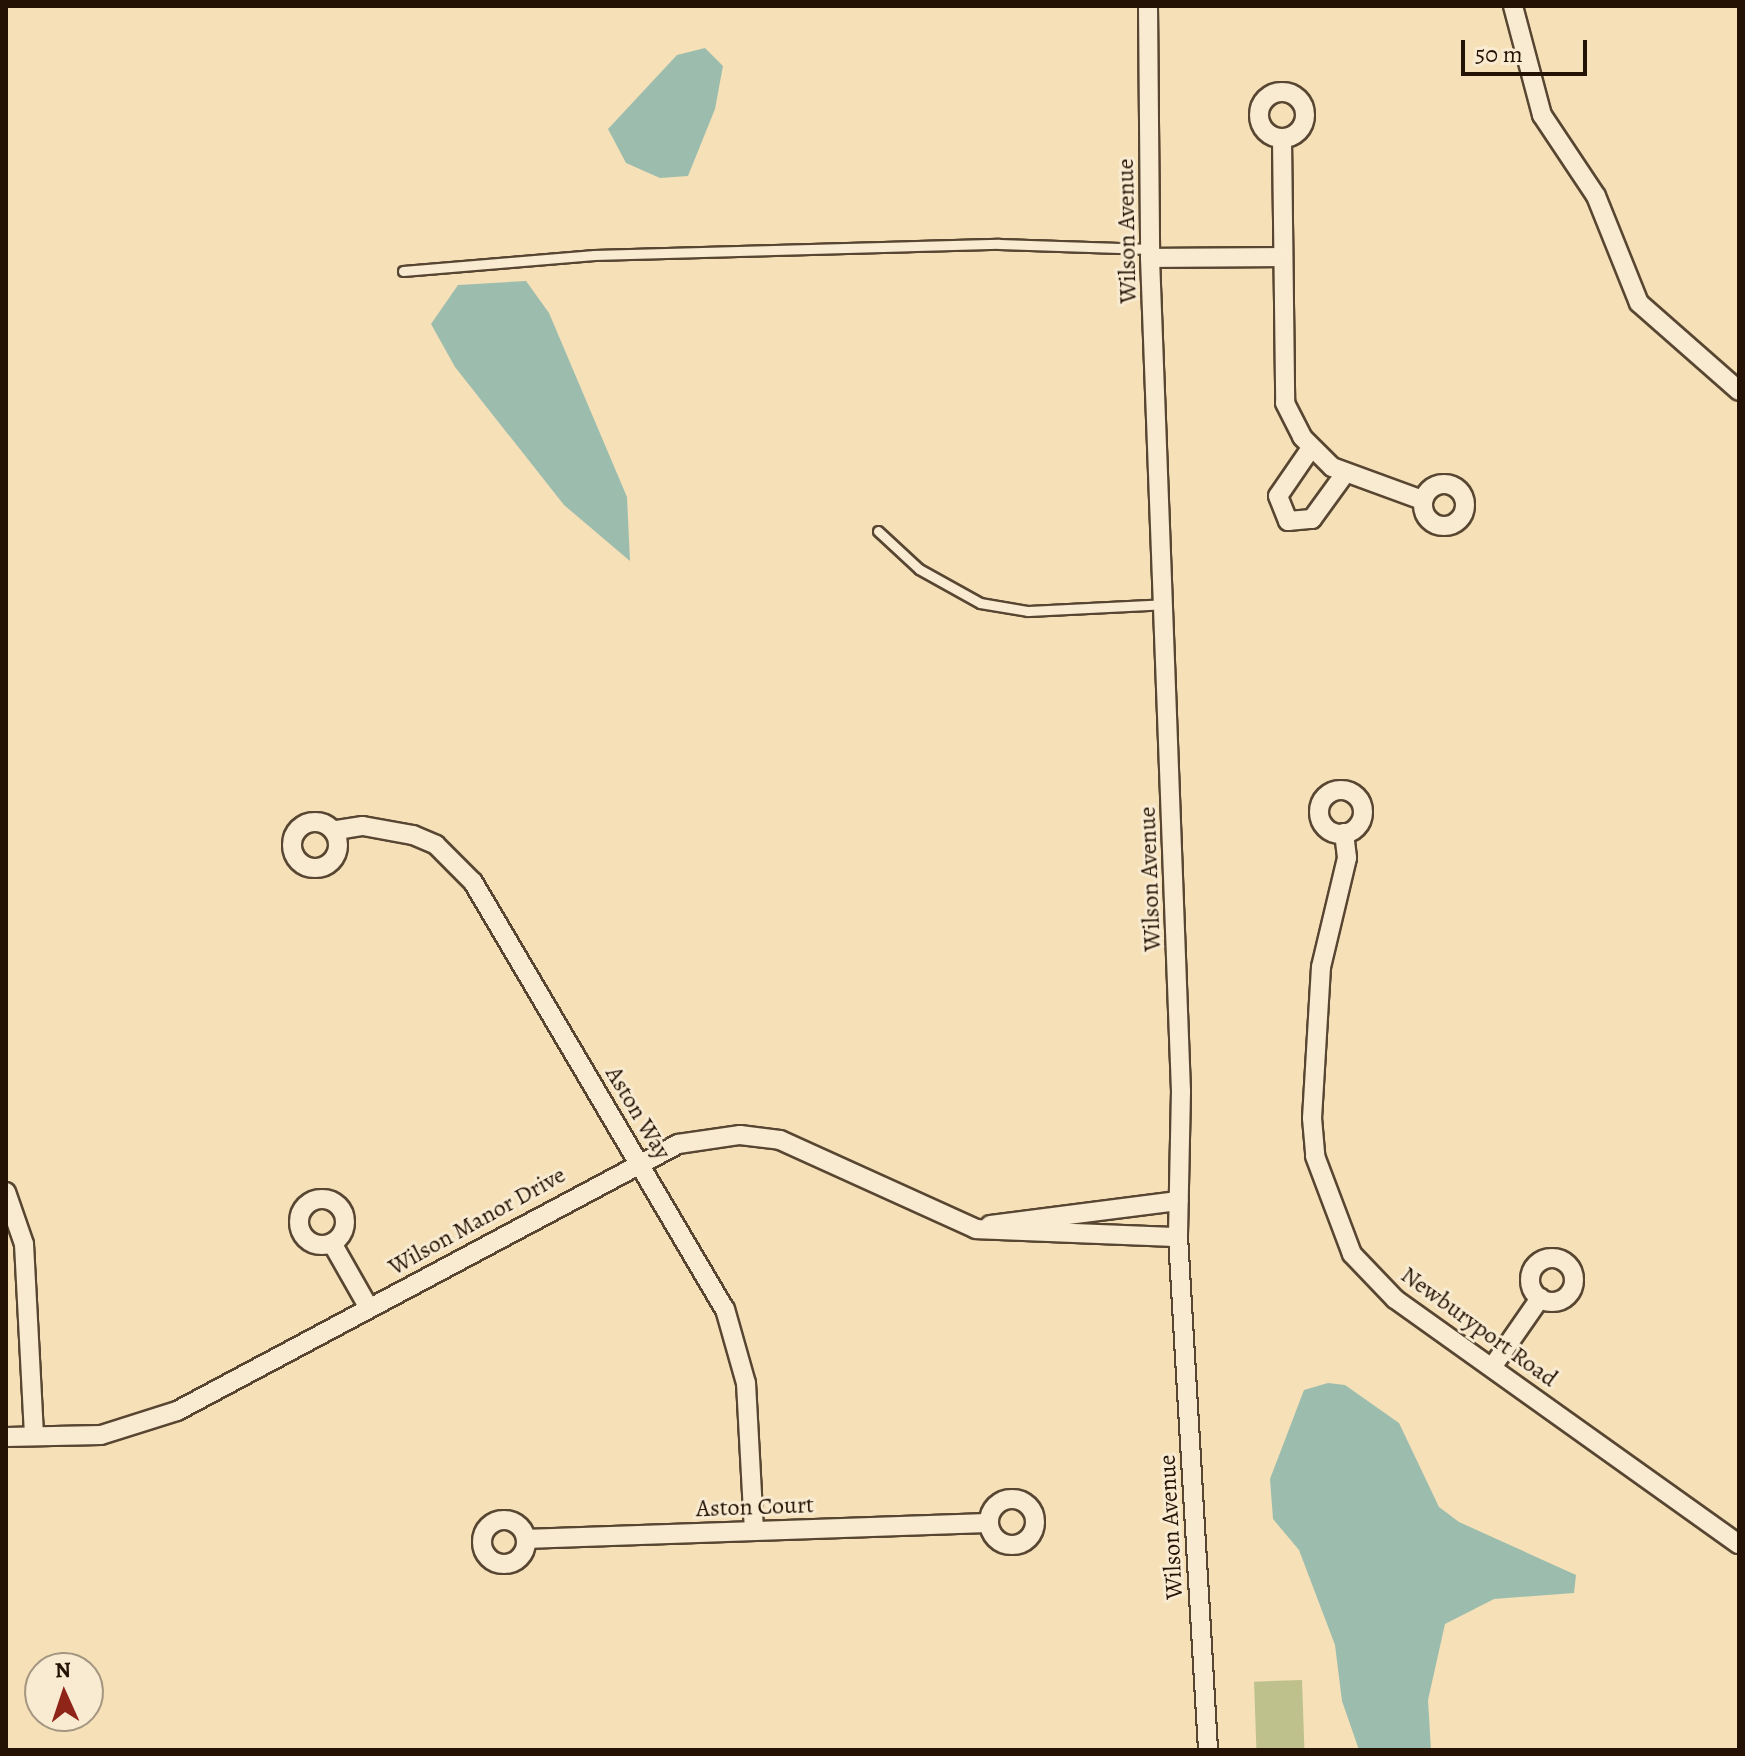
<!DOCTYPE html>
<style>
body{margin:0}
#map{position:relative;width:1745px;height:1756px;overflow:hidden;background:#f5e0b8;font-family:Alegreya,serif}
div>[style]{position:absolute}
.green>*{inset:0;background:#bfc18d;transform-origin:0 0}
.water>*{inset:0;background:#9cbdad}
.roads{filter:drop-shadow(2px 0 #584632) drop-shadow(-2px 0 #584632) drop-shadow(0 2px #584632) drop-shadow(0 -2px #584632)}
.service>*{height:9px;margin:-4.5px;padding:0 4.5px;transform-origin:4.5px;border-radius:4.5px;background:#f8ebd1}
.minor>*{height:18px;margin:-9px;padding:0 9px;transform-origin:9px;border-radius:9px;background:#f8ebd1}
.minor>.ring{margin:-9px;padding:0;box-sizing:content-box;background:none;border:18px solid #f8ebd1;border-radius:50%}
span{translate:-50% -50%;white-space:nowrap;text-align:center;line-height:1.15;-webkit-text-stroke:6px #f8ebd1;paint-order:stroke}
.street-label{font-size:24px;color:#241305}
.frame{position:absolute;inset:0;border:8px solid #241305;pointer-events:none}
.north{position:absolute;left:24px;top:1652px;width:80px;height:80px;box-sizing:border-box;background:#f8ebd1;border:2px solid #a3957f;border-radius:50%;rotate:357deg;font-size:22px;font-weight:700;line-height:32px;text-align:center;color:#241305}
.north::after{content:'';display:block;margin:auto;width:28px;height:36px;background:#8f2418;clip-path:polygon(50% 0,100% 100%,50% 72%,0 100%)}
.scale{position:absolute;left:1461px;top:40px;width:126px;height:36px;box-sizing:border-box;border:4px solid #241305;border-top:0;padding-left:10px;font-size:24px;line-height:28px;white-space:nowrap;color:#241305;-webkit-text-stroke:6px #f8ebd1;paint-order:stroke}
</style>
<div id="map">
<div class="green">
<div style="left:1302px;top:1680px;width:70px;height:48px;rotate:88deg"></div>
</div>
<div class="water">
<div style="clip-path:polygon(705px 48px,723px 66px,715px 109px,688px 176px,660px 178px,626px 163px,608px 129px,677px 55px)"></div>
<div style="clip-path:polygon(526px 281px,549px 313px,627px 497px,630px 561px,564px 505px,455px 367px,431px 324px,458px 285px)"></div>
<div style="clip-path:polygon(1328px 1383px,1345px 1385px,1399px 1423px,1439px 1507px,1459px 1522px,1576px 1575px,1574px 1593px,1494px 1599px,1445px 1624px,1428px 1700px,1431px 1750px,1359px 1750px,1342px 1701px,1335px 1645px,1299px 1550px,1273px 1519px,1270px 1479px,1304px 1390px)"></div>
</div>
<div class="roads">
<div class="service">
<div style="left:403px;top:271px;width:192px;rotate:-4.8deg"></div>
<div style="left:594px;top:255px;width:405px;rotate:-1.6deg"></div>
<div style="left:999px;top:244px;width:151px;rotate:1.9deg"></div>
<div style="left:878px;top:531px;width:56px;rotate:42.8deg"></div>
<div style="left:919px;top:569px;width:70px;rotate:29.1deg"></div>
<div style="left:980px;top:603px;width:49px;rotate:9.5deg"></div>
<div style="left:1028px;top:611px;width:136px;rotate:-2.9deg"></div>
</div>
<div class="minor">
<div style="left:1148px;top:6px;width:252px;rotate:89.5deg"></div>
<div style="left:1150px;top:258px;width:834px;rotate:87.87deg"></div>
<div style="left:1181px;top:1091px;width:146px;rotate:91.2deg"></div>
<div style="left:1178px;top:1237px;width:514px;rotate:86.65deg"></div>
<div style="left:1513px;top:6px;width:113px;rotate:75.1deg"></div>
<div style="left:1542px;top:115px;width:97px;rotate:56.3deg"></div>
<div style="left:1596px;top:196px;width:115px;rotate:68.1deg"></div>
<div style="left:1639px;top:303px;width:133px;rotate:41.3deg"></div>
<div class="ring" style="left:1259px;top:92px;width:28px;height:28px"></div>
<div style="left:1282px;top:139px;width:264px;rotate:89.3deg"></div>
<div style="left:1285px;top:403px;width:38px;rotate:63deg"></div>
<div style="left:1302px;top:437px;width:42px;rotate:45deg"></div>
<div style="left:1332px;top:467px;width:96px;rotate:20.1deg"></div>
<div style="left:1150px;top:258px;width:131px;rotate:-0.4deg"></div>
<div style="left:1311px;top:448px;width:58px;rotate:124.5deg"></div>
<div style="left:1278px;top:496px;width:27px;rotate:68deg"></div>
<div style="left:1288px;top:521px;width:24px;rotate:-5deg"></div>
<div style="left:1312px;top:519px;width:54px;rotate:-54deg"></div>
<div class="ring" style="left:1423px;top:484px;width:24px;height:24px"></div>
<div class="ring" style="left:1319px;top:790px;width:26px;height:26px"></div>
<div class="ring" style="left:292px;top:822px;width:28px;height:28px"></div>
<div style="left:337px;top:830px;width:26px;rotate:-9deg"></div>
<div style="left:363px;top:826px;width:51px;rotate:10.2deg"></div>
<div style="left:413px;top:835px;width:25px;rotate:23deg"></div>
<div style="left:436px;top:845px;width:52px;rotate:45deg"></div>
<div style="left:473px;top:882px;width:496px;rotate:59.5deg"></div>
<div style="left:725px;top:1309px;width:77px;rotate:74.2deg"></div>
<div style="left:746px;top:1383px;width:148px;rotate:86.9deg"></div>
<div style="left:1344px;top:833px;width:25px;rotate:83deg"></div>
<div style="left:1347px;top:858px;width:112px;rotate:103.4deg"></div>
<div style="left:1321px;top:967px;width:151px;rotate:93.4deg"></div>
<div style="left:1312px;top:1118px;width:38px;rotate:85deg"></div>
<div style="left:1315px;top:1156px;width:105px;rotate:69.3deg"></div>
<div style="left:1352px;top:1254px;width:62px;rotate:46.3deg"></div>
<div style="left:1395px;top:1299px;width:422px;rotate:35.5deg"></div>
<div style="left:6px;top:1192px;width:55px;rotate:70.9deg"></div>
<div style="left:24px;top:1244px;width:192px;rotate:87deg"></div>
<div class="ring" style="left:299px;top:1199px;width:28px;height:28px"></div>
<div style="left:990px;top:1225px;width:190px;rotate:-7.3deg"></div>
<div style="left:332px;top:1243px;width:75px;rotate:60.4deg"></div>
<div class="ring" style="left:1530px;top:1258px;width:26px;height:26px"></div>
<div style="left:1493px;top:1366px;width:83px;rotate:-55.3deg"></div>
<div style="left:6px;top:1437px;width:95px;rotate:-1.2deg"></div>
<div style="left:101px;top:1435px;width:80px;rotate:-17.5deg"></div>
<div style="left:177px;top:1411px;width:568px;rotate:-28.05deg"></div>
<div style="left:678px;top:1144px;width:63px;rotate:-8.3deg"></div>
<div style="left:740px;top:1135px;width:40px;rotate:7.1deg"></div>
<div style="left:780px;top:1140px;width:215px;rotate:24.4deg"></div>
<div style="left:976px;top:1229px;width:202px;rotate:2.3deg"></div>
<div class="ring" style="left:989px;top:1499px;width:28px;height:28px"></div>
<div class="ring" style="left:482px;top:1520px;width:26px;height:26px"></div>
<div style="left:526px;top:1539px;width:460px;rotate:-2deg"></div>
</div>
</div>
<div class="street-label">
<span style="left:1127px;top:231px;rotate:-91deg">Wilson Avenue</span>
<span style="left:1150px;top:879px;rotate:-92deg">Wilson Avenue</span>
<span style="left:638px;top:1113px;rotate:59deg">Aston Way</span>
<span style="left:477px;top:1221px;rotate:-29deg">Wilson Manor Drive</span>
<span style="left:1479px;top:1327px;rotate:36deg">Newburyport Road</span>
<span style="left:755px;top:1507px;rotate:-2deg">Aston Court</span>
<span style="left:1171px;top:1527px;rotate:-93deg">Wilson Avenue</span>
</div>
<div class="frame"></div>
<div class="north">N</div>
<div class="scale">50 m</div>
</div>
